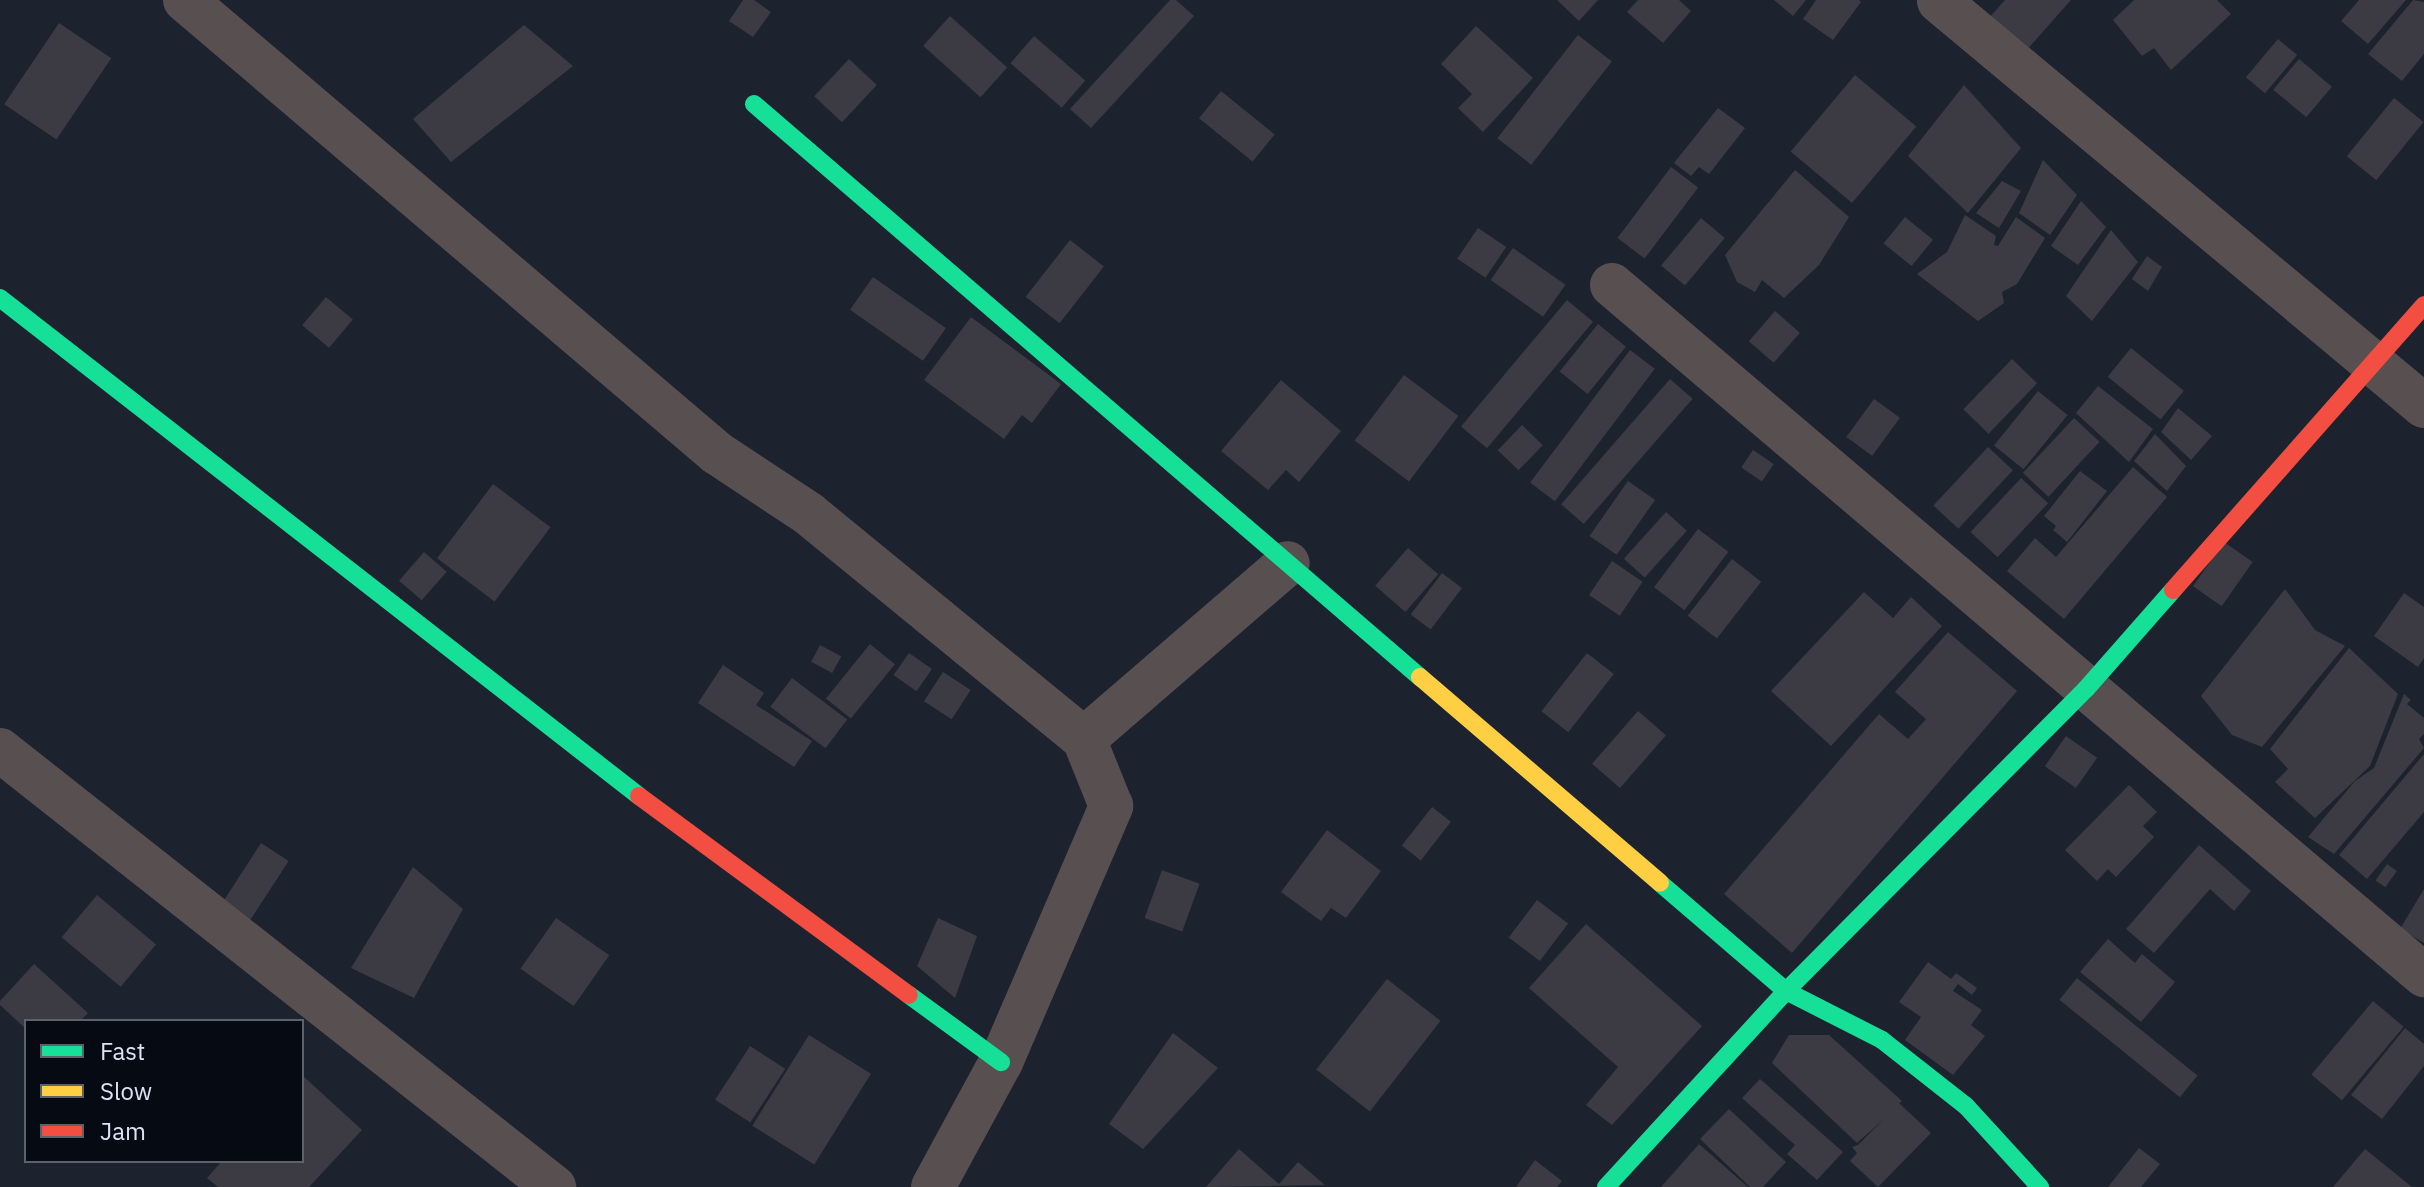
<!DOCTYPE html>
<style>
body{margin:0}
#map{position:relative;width:2424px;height:1187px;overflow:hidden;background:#1d232e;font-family:"IBM Plex Sans",sans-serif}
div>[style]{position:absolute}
.building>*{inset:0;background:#3c3a42;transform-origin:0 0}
.street>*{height:44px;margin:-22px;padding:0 22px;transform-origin:22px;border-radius:22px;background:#585050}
.fast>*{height:18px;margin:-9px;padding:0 9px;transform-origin:9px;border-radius:9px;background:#16e098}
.slow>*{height:18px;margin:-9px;padding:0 9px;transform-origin:9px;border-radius:9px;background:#ffcf43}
.jam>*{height:18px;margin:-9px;padding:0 9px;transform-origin:9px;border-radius:9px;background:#f24e42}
span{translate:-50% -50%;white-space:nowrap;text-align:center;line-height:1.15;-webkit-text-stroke:7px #060a13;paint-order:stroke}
.legend{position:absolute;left:24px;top:1019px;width:280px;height:144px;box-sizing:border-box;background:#060a13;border:2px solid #5c616c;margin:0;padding:10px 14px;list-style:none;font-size:24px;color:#dce3f2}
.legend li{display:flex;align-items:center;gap:16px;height:40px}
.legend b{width:40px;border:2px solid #5c616c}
</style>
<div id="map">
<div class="building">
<div style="clip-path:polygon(743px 0,754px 0,771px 12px,753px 37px,729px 21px)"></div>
<div style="clip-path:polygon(1170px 0,1176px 0,1194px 16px,1091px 128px,1070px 109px)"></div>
<div style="clip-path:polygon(1557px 0,1598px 0,1579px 21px)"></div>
<div style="clip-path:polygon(1638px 0,1679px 0,1691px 11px,1663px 43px,1627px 12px)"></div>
<div style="clip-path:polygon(1774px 0,1806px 0,1793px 16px)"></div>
<div style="clip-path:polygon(1816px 0,1859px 0,1861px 2px,1833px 40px,1803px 19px)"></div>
<div style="clip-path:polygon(2005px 0,2071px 0,2025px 52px,1988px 19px)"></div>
<div style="clip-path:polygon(2134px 0,2217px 0,2231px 14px,2171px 70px,2154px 48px,2142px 56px,2113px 20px)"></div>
<div style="clip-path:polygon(2359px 0,2406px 0,2368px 44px,2341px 21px)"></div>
<div style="clip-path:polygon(2413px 0,2424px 2px,2424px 54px,2402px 81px,2368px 54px)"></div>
<div style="left:950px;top:16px;width:77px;height:40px;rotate:42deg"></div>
<div style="left:59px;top:23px;width:63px;height:98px;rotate:34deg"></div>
<div style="clip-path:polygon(524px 25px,573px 66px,451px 162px,413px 119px)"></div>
<div style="clip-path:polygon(1476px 26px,1533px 78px,1483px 132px,1458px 108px,1472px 94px,1441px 64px)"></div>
<div style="left:1578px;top:35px;width:43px;height:131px;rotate:38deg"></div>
<div style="left:1034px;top:36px;width:68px;height:36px;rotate:41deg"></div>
<div style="left:2278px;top:39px;width:25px;height:50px;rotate:40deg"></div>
<div style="left:849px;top:59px;width:38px;height:51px;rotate:43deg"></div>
<div style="left:2299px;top:59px;width:43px;height:40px;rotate:40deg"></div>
<div style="left:1855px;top:75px;width:80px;height:100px;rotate:40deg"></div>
<div style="clip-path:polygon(1964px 85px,2021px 148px,1968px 213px,1908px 156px)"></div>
<div style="left:1221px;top:91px;width:69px;height:35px;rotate:39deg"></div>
<div style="left:2394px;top:98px;width:38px;height:75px;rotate:39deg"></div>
<div style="clip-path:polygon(1718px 108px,1745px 128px,1709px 174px,1699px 167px,1691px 176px,1674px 163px)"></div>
<div style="clip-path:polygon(2043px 160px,2077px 195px,2050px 235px,2019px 213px)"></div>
<div style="left:1671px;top:167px;width:34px;height:89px;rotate:37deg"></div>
<div style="clip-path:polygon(1795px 170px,1849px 217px,1819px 265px,1784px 298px,1762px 280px,1755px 292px,1737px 282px,1725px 255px)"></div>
<div style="clip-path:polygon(2002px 181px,2021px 191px,1999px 228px,1976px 213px)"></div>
<div style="clip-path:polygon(2081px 201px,2106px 227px,2078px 265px,2051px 246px)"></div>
<div style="clip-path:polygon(1965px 215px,1996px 236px,1994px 245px,1998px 246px,2016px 217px,2045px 238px,2017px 284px,2002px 292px,2004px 303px,1978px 321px,1917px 274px,1947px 252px)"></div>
<div style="left:1905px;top:217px;width:36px;height:34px;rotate:39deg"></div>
<div style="left:1701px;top:218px;width:31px;height:62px;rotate:40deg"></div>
<div style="left:1478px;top:228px;width:34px;height:37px;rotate:34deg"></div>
<div style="clip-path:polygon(2111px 230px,2138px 262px,2092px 321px,2066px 296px)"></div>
<div style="left:1070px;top:240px;width:43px;height:72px;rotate:38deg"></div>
<div style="left:1513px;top:248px;width:64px;height:39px;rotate:35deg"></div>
<div style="clip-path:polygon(2147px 256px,2162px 267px,2148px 291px,2132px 279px)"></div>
<div style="left:873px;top:277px;width:89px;height:40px;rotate:35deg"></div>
<div style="left:326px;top:297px;width:35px;height:37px;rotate:40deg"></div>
<div style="left:1567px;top:300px;width:34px;height:165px;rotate:40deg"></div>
<div style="left:1775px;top:311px;width:33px;height:40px;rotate:41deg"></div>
<div style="clip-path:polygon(971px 317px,1061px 384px,1032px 423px,1022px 415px,1004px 439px,924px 380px)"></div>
<div style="left:1598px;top:324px;width:36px;height:61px;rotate:39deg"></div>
<div style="left:2131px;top:348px;width:68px;height:37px;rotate:39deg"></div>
<div style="left:1630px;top:350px;width:31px;height:166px;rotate:37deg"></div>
<div style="left:2012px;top:359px;width:35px;height:70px;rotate:44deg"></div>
<div style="left:1404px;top:375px;width:68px;height:82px;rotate:37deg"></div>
<div style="left:1670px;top:379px;width:30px;height:166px;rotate:41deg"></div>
<div style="clip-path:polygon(1281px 380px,1341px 431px,1299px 482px,1286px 470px,1268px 490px,1221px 451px)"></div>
<div style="clip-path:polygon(2098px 386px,2153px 429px,2129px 462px,2076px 413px)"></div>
<div style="left:2038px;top:391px;width:38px;height:70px;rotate:39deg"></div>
<div style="left:1874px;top:399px;width:32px;height:47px;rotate:36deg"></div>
<div style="clip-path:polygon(2178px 408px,2212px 436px,2191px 460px,2161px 432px)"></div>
<div style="left:2074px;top:418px;width:35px;height:75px;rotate:43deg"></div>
<div style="left:1522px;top:425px;width:29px;height:35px;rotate:44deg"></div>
<div style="clip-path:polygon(2155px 434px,2186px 466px,2167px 491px,2134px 461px)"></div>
<div style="left:1988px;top:447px;width:34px;height:80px;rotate:43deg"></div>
<div style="left:1753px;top:450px;width:25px;height:21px;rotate:34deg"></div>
<div style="clip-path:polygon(2133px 467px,2167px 497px,2064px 619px,2007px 571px,2035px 538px,2056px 557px)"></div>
<div style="clip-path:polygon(2080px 471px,2107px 491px,2067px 542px,2053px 530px,2056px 526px,2044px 516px)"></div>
<div style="left:2021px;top:478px;width:37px;height:74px;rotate:43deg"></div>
<div style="left:1628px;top:481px;width:33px;height:67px;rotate:35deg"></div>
<div style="left:493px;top:484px;width:72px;height:93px;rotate:37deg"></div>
<div style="left:1666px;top:512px;width:28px;height:63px;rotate:42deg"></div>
<div style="left:1698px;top:529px;width:38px;height:73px;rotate:37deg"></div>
<div style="left:2224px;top:542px;width:35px;height:54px;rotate:35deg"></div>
<div style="left:1408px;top:548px;width:40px;height:50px;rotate:41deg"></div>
<div style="left:424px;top:552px;width:30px;height:38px;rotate:41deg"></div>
<div style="left:1732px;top:559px;width:37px;height:72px;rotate:38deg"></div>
<div style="left:1612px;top:561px;width:37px;height:41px;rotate:34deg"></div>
<div style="left:1442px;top:573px;width:25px;height:52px;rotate:37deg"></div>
<div style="clip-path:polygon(2285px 589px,2315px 630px,2345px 646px,2262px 747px,2232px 735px,2201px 696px)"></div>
<div style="clip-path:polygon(1864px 592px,1893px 618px,1911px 597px,1942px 626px,1831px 746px,1771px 691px)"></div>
<div style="clip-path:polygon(2404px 593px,2424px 607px,2424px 658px,2418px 667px,2374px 636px)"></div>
<div style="clip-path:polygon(1948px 632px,2017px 691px,1792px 953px,1724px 894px,1879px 714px,1908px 739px,1926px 719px,1895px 692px)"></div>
<div style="left:870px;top:644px;width:32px;height:70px;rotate:39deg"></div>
<div style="left:820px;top:645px;width:24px;height:19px;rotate:28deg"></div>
<div style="clip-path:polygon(2349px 648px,2398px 694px,2370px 766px,2315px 818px,2275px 782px,2288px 769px,2270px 749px)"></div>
<div style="left:909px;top:653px;width:28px;height:27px;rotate:35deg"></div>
<div style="left:1587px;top:653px;width:34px;height:74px;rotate:38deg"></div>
<div style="clip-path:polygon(723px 665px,764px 693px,756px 705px,812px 741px,794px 767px,698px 703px)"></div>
<div style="left:943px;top:672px;width:33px;height:35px;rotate:33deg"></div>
<div style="left:792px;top:678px;width:69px;height:36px;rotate:37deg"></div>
<div style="clip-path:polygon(2404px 694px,2411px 700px,2407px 704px,2424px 718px,2424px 734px,2419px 739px,2424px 748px,2334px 854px,2308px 837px,2355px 781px,2374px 768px)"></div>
<div style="left:1638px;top:711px;width:37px;height:70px;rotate:41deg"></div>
<div style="left:2066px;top:736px;width:38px;height:37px;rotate:35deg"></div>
<div style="clip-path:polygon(2424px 754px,2424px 812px,2367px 879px,2339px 855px)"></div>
<div style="clip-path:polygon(2129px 785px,2157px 812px,2143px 826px,2154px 837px,2116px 877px,2108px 869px,2097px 881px,2065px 850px)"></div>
<div style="left:1432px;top:807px;width:24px;height:49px;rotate:38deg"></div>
<div style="clip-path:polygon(1327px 830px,1381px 871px,1346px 918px,1331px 908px,1321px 921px,1281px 892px)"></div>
<div style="left:261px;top:843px;width:33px;height:72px;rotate:33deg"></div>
<div style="clip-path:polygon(2199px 845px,2251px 891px,2234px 911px,2210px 889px,2154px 953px,2126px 929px)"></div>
<div style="left:2387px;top:864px;width:12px;height:20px;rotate:35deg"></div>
<div style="clip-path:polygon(413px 867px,463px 909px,414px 998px,351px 968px)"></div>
<div style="left:1162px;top:870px;width:40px;height:51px;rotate:20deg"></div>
<div style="clip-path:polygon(2424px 889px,2424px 943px,2400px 929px)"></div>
<div style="left:97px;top:895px;width:77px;height:55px;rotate:40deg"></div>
<div style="left:1537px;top:900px;width:39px;height:47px;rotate:37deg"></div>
<div style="left:556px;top:918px;width:65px;height:62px;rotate:35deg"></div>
<div style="clip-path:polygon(938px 918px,977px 936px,955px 998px,917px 966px)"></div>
<div style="clip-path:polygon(1586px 924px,1702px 1026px,1612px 1125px,1586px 1105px,1618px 1067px,1529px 988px)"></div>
<div style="clip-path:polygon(2108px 939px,2135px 963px,2142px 954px,2175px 982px,2141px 1022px,2080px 972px)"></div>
<div style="clip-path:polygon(1928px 962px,1951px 979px,1956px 973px,1977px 988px,1972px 995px,1958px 984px,1953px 991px,1982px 1010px,1971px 1025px,1985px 1036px,1953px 1075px,1905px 1040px,1921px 1017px,1899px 1002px)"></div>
<div style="clip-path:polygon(34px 964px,88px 1013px,80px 1021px,26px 1021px,26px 1029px,0 1005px,0 1001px)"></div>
<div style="left:2077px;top:978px;width:155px;height:28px;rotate:39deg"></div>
<div style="left:1387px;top:979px;width:68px;height:115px;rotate:38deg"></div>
<div style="left:2373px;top:1001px;width:40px;height:96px;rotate:40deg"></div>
<div style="clip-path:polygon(2405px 1028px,2424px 1044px,2424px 1066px,2382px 1119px,2351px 1095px)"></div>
<div style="clip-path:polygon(1173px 1033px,1218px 1068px,1143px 1149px,1109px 1124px)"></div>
<div style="left:809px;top:1035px;width:73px;height:107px;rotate:32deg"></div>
<div style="clip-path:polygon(1789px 1035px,1829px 1035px,1902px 1101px,1899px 1103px,1931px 1133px,1878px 1187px,1850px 1161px,1857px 1153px,1852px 1147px,1858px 1145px,1884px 1119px,1857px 1143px,1772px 1063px)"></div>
<div style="left:750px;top:1046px;width:42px;height:64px;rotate:33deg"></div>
<div style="clip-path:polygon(302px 1075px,362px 1130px,309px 1187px,218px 1187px,207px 1178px,222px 1161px,302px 1161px)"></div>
<div style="clip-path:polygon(1760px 1079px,1843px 1152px,1817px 1180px,1787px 1154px,1795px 1145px,1742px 1098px)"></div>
<div style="clip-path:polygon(1729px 1109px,1786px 1162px,1763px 1187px,1750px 1187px,1700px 1139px)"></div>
<div style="clip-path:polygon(1699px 1144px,1748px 1187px,1661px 1187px)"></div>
<div style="clip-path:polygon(2139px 1148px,2160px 1164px,2141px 1187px,2108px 1187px)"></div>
<div style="clip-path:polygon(1239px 1149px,1279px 1184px,1298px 1162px,1325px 1185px,1206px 1187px)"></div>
<div style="clip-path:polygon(2365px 1149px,2412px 1187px,2333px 1187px)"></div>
<div style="clip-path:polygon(1535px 1160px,1562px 1181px,1557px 1187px,1516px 1187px)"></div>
</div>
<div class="street">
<div style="left:185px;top:0;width:699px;rotate:40.41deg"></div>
<div style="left:717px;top:453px;width:110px;rotate:33.5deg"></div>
<div style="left:809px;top:514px;width:355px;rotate:39.3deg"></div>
<div style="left:1939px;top:1px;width:632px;rotate:39.86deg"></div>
<div style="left:1612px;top:285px;width:1066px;rotate:40.36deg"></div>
<div style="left:0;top:750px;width:706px;rotate:38.27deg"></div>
<div style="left:933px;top:1187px;width:142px;rotate:-61.5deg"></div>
<div style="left:1001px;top:1062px;width:279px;rotate:-66.7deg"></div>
<div style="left:1111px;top:806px;width:72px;rotate:-111.9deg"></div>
<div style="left:1084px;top:739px;width:269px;rotate:-40.8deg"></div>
</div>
<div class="fast">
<div style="left:754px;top:104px;width:879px;rotate:40.71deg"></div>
<div style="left:0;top:298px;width:810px;rotate:37.93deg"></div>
<div style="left:1660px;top:883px;width:166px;rotate:40.6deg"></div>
<div style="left:1786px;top:991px;width:108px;rotate:27deg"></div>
<div style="left:1882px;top:1040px;width:107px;rotate:38.2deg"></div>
<div style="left:1966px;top:1106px;width:110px;rotate:47.6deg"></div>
<div style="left:909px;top:995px;width:114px;rotate:36.1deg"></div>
<div style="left:1606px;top:1187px;width:266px;rotate:-47.4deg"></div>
<div style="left:1786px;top:991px;width:426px;rotate:-45.2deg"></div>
<div style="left:2086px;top:689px;width:132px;rotate:-48.7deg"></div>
</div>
<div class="slow">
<div style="left:1420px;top:677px;width:316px;rotate:40.6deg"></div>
</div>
<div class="jam">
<div style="left:2173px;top:590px;width:380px;rotate:-48.6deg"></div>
<div style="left:639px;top:796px;width:335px;rotate:36.4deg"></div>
</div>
<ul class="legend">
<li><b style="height:10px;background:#16e098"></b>Fast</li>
<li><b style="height:10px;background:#ffcf43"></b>Slow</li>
<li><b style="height:10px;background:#f24e42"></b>Jam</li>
</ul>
</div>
